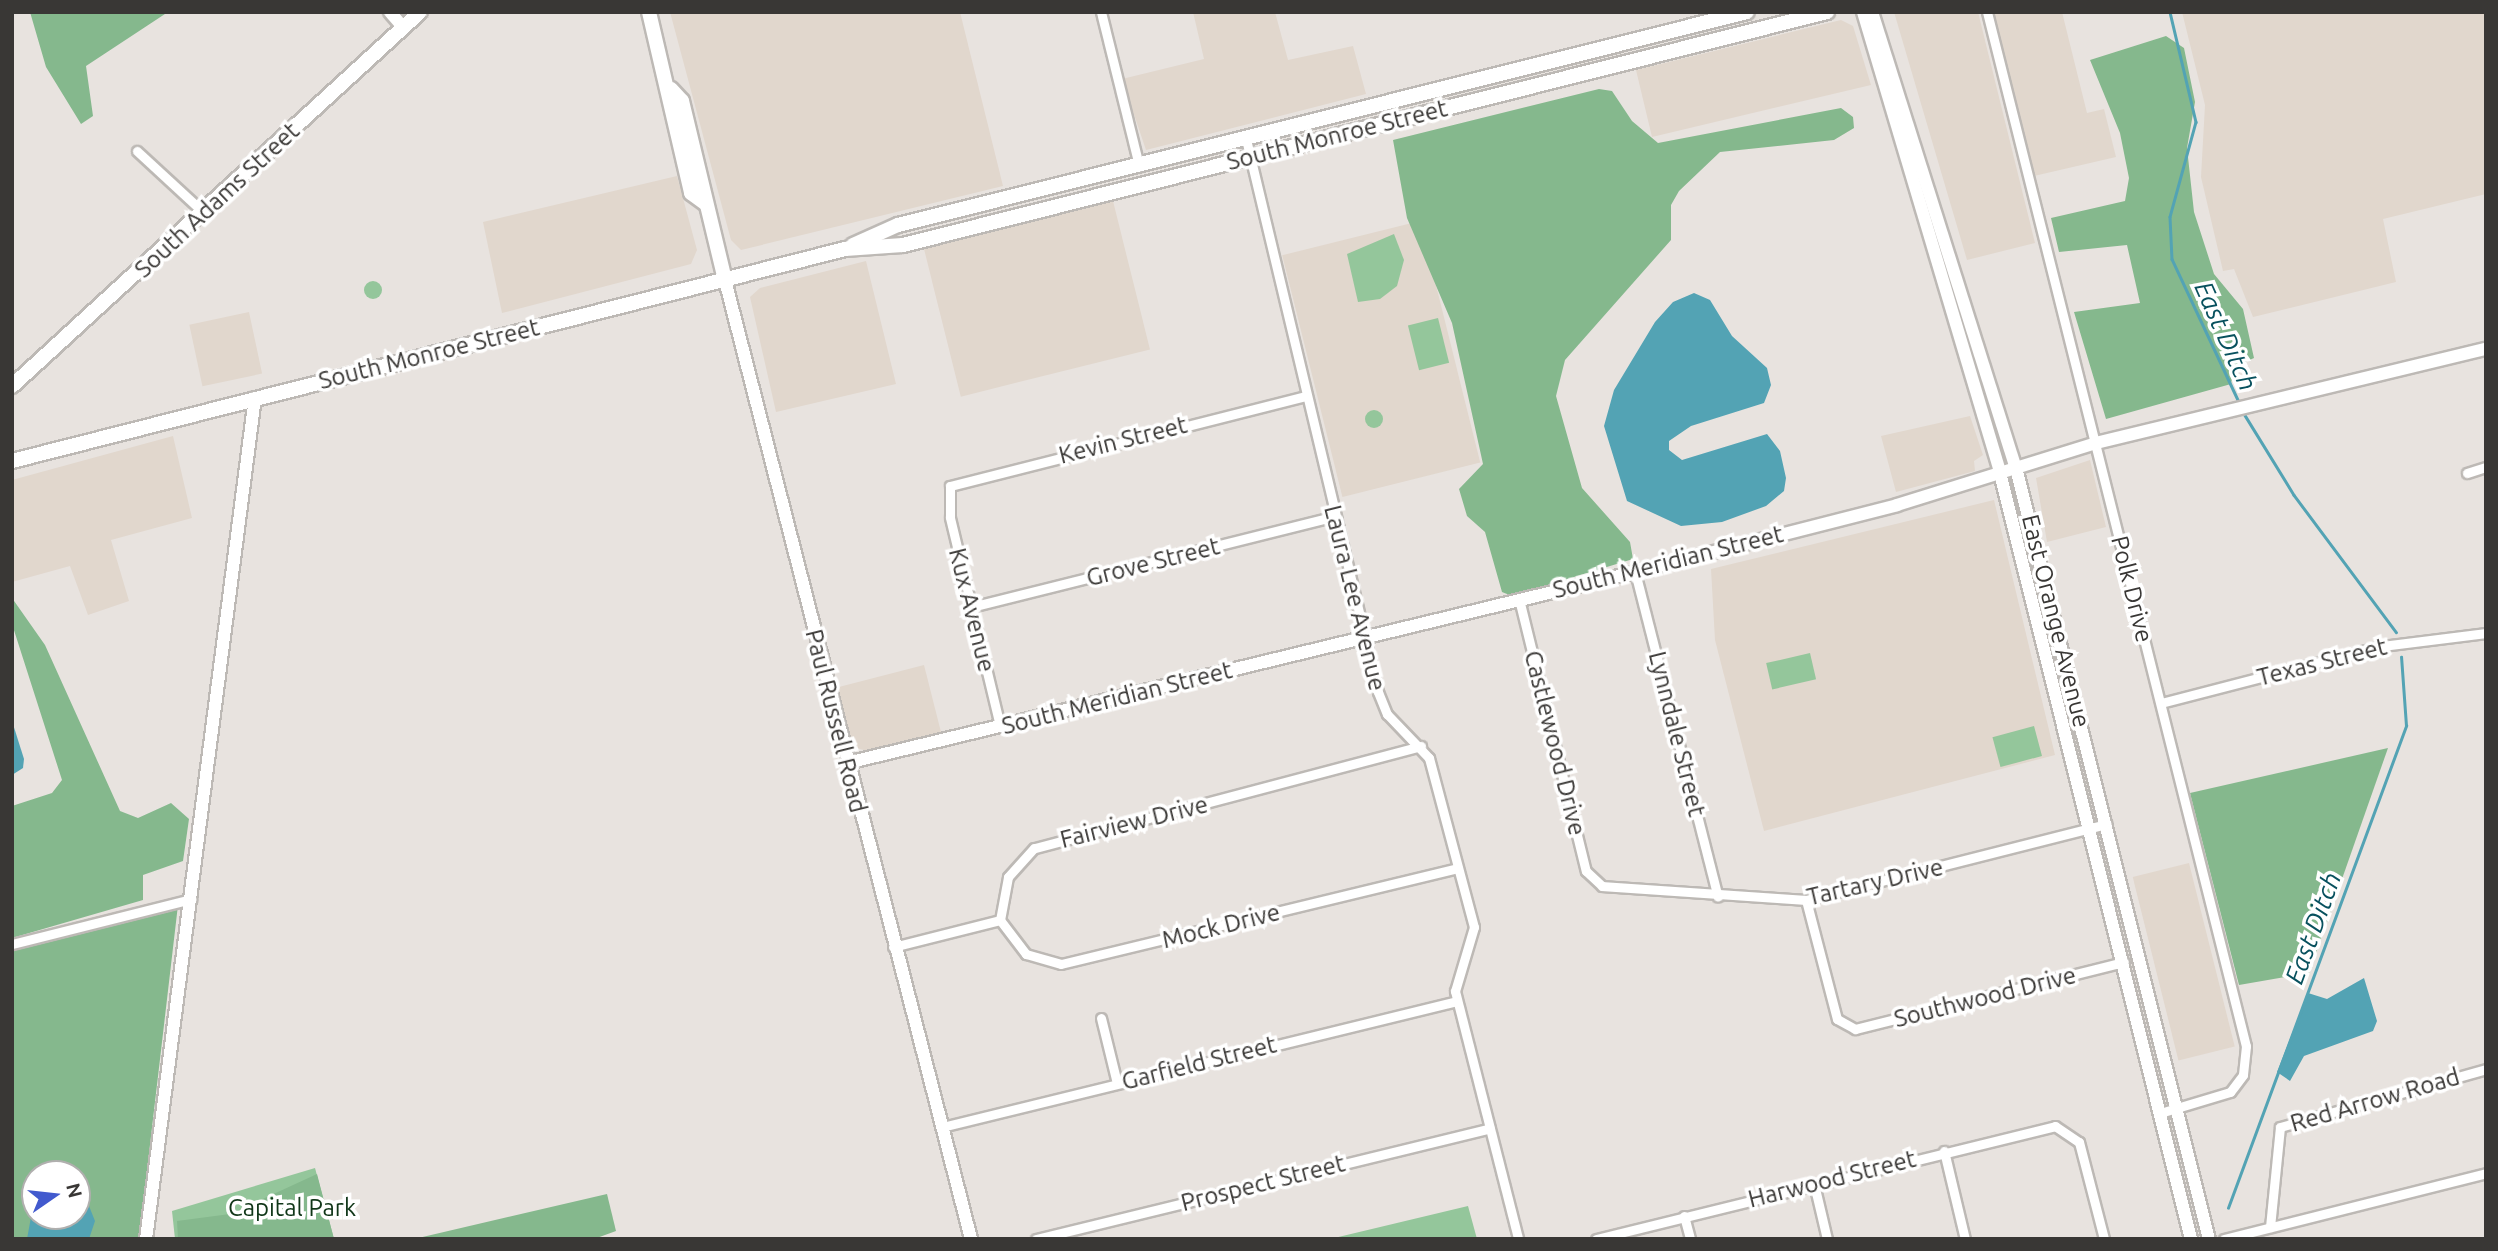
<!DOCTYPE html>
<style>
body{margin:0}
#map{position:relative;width:2498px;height:1251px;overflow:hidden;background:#e8e3df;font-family:Ubuntu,sans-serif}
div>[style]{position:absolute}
.built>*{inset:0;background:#e1d7cd;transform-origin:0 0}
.green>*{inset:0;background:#94c69b;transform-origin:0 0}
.round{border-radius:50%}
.forest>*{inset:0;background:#85b88d}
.water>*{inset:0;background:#53a3b4}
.stream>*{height:2.5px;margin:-1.25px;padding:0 1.25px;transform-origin:1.25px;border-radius:1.25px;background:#53a3b4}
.roads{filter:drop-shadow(2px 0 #bdb9b5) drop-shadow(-2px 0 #bdb9b5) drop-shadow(0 2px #bdb9b5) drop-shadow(0 -2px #bdb9b5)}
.street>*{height:9px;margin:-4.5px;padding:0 4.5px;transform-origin:4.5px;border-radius:4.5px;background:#fff}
.secondary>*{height:12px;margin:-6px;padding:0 6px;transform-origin:6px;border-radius:6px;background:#fff}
.primary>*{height:14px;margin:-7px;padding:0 7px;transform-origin:7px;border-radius:7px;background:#fff}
span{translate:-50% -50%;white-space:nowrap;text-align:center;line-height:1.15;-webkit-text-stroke:7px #fff;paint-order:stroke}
.street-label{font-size:24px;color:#393735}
.park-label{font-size:24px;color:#103618}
.water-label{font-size:26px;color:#08515e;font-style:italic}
.frame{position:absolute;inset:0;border:14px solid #393735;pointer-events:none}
.north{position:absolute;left:21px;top:1160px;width:70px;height:70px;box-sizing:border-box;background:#fff;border:2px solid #b0afae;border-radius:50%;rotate:76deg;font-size:19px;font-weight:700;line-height:28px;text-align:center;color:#393735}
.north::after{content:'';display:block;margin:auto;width:24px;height:32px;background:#425ace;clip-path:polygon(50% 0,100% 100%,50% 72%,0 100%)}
</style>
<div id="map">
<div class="built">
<div style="clip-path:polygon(670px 12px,960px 12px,1003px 186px,741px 250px,731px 240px)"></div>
<div style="clip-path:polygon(1193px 12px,1275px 12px,1288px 60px,1353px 46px,1366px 94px,1146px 150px,1122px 79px,1204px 59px)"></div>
<div style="clip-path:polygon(1894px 12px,1978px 12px,2035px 243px,1967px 260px)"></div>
<div style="clip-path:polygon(1993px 12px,2062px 12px,2087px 113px,2104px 109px,2116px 157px,2034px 176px)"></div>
<div style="clip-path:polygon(2182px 12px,2486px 12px,2486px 194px,2383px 219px,2396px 282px,2253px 317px,2234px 269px,2223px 271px,2201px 177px,2205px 105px)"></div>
<div style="clip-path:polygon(1841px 20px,1853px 26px,1871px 85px,1652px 137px,1636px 70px)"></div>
<div style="clip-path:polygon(677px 176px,697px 250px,691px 264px,502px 313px,483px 222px)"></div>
<div style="left:1113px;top:201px;width:153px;height:195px;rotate:76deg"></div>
<div style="left:1420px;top:221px;width:249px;height:142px;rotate:76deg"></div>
<div style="clip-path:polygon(866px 261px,896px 384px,776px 412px,750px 297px,760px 288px)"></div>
<div style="left:249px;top:312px;width:63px;height:61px;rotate:78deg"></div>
<div style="clip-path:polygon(1970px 416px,1983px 455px,1974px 461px,1975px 471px,1896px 492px,1881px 436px)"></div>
<div style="clip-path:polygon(173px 436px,192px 518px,111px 540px,129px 601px,88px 615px,70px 566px,12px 582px,12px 480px)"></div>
<div style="clip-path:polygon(2090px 460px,2106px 527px,2047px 542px,2036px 478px)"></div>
<div style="clip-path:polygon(1994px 500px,2055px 755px,1764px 831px,1715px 640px,1711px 569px)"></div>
<div style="clip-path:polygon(924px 665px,942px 736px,871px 752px,853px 747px,835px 688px)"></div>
<div style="left:2189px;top:863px;width:189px;height:58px;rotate:76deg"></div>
</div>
<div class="green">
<div style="clip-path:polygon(1394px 234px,1404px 260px,1397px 286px,1380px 299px,1358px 302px,1347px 254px)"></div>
<div class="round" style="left:364px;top:281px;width:18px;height:18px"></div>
<div style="left:1438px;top:318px;width:46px;height:31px;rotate:76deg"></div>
<div class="round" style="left:1365px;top:410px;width:18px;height:18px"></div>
<div style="left:1810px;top:653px;width:27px;height:45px;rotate:77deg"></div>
<div style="left:2034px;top:726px;width:31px;height:43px;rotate:75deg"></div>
<div style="clip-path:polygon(315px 1168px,334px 1239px,175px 1239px,172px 1211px)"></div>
<div style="clip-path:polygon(1468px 1206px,1477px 1239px,1330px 1239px)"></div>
</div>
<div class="forest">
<div style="clip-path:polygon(30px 12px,168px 12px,86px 66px,93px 116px,81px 124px,46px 67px)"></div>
<div style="clip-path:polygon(2166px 36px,2184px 48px,2195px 102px,2187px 148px,2194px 212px,2214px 274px,2243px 309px,2254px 358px,2234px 367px,2231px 384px,2106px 419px,2074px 312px,2140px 303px,2127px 245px,2059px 252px,2051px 218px,2125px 201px,2129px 178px,2120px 133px,2090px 60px)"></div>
<div style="clip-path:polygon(1599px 89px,1612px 91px,1632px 121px,1658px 143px,1841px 108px,1853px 117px,1854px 128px,1834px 140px,1720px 152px,1679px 191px,1671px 205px,1671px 240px,1565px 360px,1556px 396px,1582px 488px,1630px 542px,1633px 559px,1512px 596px,1502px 592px,1485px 532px,1467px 516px,1459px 489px,1483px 464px,1452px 323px,1407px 218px,1393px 140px)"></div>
<div style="clip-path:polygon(12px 598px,45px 645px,120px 811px,138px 818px,171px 803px,189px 819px,183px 861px,143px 875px,143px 900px,12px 938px,12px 806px,52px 793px,62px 780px,12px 624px)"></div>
<div style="clip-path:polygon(2388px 748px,2309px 973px,2239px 985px,2190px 793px)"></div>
<div style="clip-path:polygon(evenodd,178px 905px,139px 1239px,12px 1239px,12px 949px,178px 905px,35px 1174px,77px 1174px,77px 1216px,35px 1216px,35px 1174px)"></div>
<div style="clip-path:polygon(317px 1174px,334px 1239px,178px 1239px,177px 1221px,230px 1214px)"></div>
<div style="clip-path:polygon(607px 1194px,616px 1231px,594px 1239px,414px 1239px)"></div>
</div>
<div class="water">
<div style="clip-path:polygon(1694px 293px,1710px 300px,1732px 336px,1767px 368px,1771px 385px,1764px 403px,1691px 426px,1669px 441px,1669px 450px,1682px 460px,1767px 434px,1780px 451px,1786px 478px,1784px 491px,1766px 506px,1722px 522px,1681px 526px,1627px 501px,1604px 426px,1614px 390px,1655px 322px,1673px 302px)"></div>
<div style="clip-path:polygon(12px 721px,24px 759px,23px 768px,12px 775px)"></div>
<div style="clip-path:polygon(2364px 978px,2377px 1021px,2373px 1031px,2304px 1056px,2290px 1081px,2277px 1072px,2308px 993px,2327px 999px)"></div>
<div style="clip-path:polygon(35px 1195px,35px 1216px,77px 1216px,77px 1198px,89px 1206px,95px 1221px,89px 1239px,27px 1239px)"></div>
</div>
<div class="stream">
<div style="left:2170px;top:12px;width:113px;rotate:76.7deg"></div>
<div style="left:2196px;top:122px;width:98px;rotate:105.3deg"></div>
<div style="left:2170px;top:217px;width:42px;rotate:87.3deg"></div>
<div style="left:2172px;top:259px;width:162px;rotate:64.9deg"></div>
<div style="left:2243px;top:412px;width:97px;rotate:58.4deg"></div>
<div style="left:2294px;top:495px;width:171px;rotate:53.3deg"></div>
<div style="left:2228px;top:1208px;width:514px;rotate:-69.73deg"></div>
<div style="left:2406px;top:726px;width:69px;rotate:-94.1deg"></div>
</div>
<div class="roads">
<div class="street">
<div style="left:1101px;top:12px;width:159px;rotate:76.1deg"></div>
<div style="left:1987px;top:12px;width:1066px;rotate:75.94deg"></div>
<div style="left:2246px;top:1046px;width:29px;rotate:96deg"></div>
<div style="left:2243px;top:1075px;width:21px;rotate:127deg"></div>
<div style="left:2230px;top:1092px;width:73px;rotate:163.3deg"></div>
<div style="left:1246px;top:139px;width:569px;rotate:76.57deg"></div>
<div style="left:1378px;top:692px;width:24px;rotate:68deg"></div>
<div style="left:1387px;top:714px;width:61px;rotate:46.3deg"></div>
<div style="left:1429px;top:758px;width:175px;rotate:75.1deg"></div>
<div style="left:1474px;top:927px;width:67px;rotate:106.5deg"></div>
<div style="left:1455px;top:991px;width:256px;rotate:75.7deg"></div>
<div style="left:137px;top:151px;width:90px;rotate:42.7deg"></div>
<div style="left:2467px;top:473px;width:20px;rotate:-18deg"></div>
<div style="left:1635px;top:572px;width:335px;rotate:75.7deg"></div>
<div style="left:1519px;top:599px;width:280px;rotate:76.2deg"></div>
<div style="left:1586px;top:871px;width:22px;rotate:43deg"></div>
<div style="left:1602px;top:886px;width:204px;rotate:3.9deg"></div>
<div style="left:1806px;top:900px;width:310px;rotate:-14.2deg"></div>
<div style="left:971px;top:607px;width:375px;rotate:-14deg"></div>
<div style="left:2161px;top:703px;width:228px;rotate:-14.5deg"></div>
<div style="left:2382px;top:646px;width:105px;rotate:-7.1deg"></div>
<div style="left:1000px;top:726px;width:215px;rotate:-103.5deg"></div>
<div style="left:950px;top:517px;width:31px;rotate:-90deg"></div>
<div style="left:950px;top:486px;width:367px;rotate:-14.2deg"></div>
<div style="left:1421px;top:746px;width:400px;rotate:165.2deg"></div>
<div style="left:1034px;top:848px;width:39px;rotate:132deg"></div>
<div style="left:1008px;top:877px;width:44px;rotate:100.5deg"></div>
<div style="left:1000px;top:920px;width:43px;rotate:52.6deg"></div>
<div style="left:1026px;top:954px;width:36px;rotate:16deg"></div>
<div style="left:1061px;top:964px;width:408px;rotate:-13.6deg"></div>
<div style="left:1806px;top:900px;width:123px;rotate:75.4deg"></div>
<div style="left:1837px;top:1019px;width:21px;rotate:29deg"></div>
<div style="left:1855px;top:1029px;width:277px;rotate:-14deg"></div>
<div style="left:12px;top:944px;width:185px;rotate:-14.1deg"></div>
<div style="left:893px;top:947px;width:110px;rotate:-14.2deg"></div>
<div style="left:1101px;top:1018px;width:67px;rotate:76.2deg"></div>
<div style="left:942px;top:1127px;width:530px;rotate:-13.75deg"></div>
<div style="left:1944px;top:1151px;width:90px;rotate:76.6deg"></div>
<div style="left:1814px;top:1184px;width:57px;rotate:76.7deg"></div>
<div style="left:1684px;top:1216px;width:24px;rotate:75deg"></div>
<div style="left:2270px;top:1227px;width:100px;rotate:-84.3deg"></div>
<div style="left:2280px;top:1127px;width:214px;rotate:-15.7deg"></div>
<div style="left:1036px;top:1239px;width:467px;rotate:-13.7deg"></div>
<div style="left:1596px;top:1239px;width:473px;rotate:-13.8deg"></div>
<div style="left:2055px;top:1126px;width:29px;rotate:34deg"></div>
<div style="left:2079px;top:1142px;width:100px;rotate:75.5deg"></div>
<div style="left:2224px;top:1239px;width:270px;rotate:-14.1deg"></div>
</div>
<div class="secondary">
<div style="left:390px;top:12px;width:21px;rotate:49deg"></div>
<div style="left:1863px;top:12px;width:481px;rotate:73.4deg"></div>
<div style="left:2000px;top:473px;width:789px;rotate:76deg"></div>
<div style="left:1872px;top:12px;width:478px;rotate:72.5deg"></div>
<div style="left:2016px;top:468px;width:795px;rotate:75.95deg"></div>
<div style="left:725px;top:280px;width:990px;rotate:75.61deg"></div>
<div style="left:847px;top:763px;width:811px;rotate:-13.62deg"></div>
<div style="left:1635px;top:572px;width:270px;rotate:-14.3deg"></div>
<div style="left:1897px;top:505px;width:208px;rotate:-17.3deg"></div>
<div style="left:2096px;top:443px;width:401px;rotate:-13.6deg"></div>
<div style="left:146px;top:1239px;width:848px;rotate:-82.62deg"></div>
</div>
<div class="primary">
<div style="left:649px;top:12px;width:186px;rotate:76.9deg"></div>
<div style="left:691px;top:193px;width:17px;rotate:36deg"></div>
<div style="left:671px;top:89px;width:16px;rotate:47deg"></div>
<div style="left:682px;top:101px;width:184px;rotate:76.5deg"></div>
<div style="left:853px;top:245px;width:49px;rotate:-24deg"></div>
<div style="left:898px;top:225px;width:875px;rotate:-14.08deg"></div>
<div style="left:12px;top:386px;width:553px;rotate:-42.51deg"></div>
<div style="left:12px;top:461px;width:860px;rotate:-14.28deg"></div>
<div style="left:845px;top:249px;width:58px;rotate:-3.9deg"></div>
<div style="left:903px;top:245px;width:953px;rotate:-14.15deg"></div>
</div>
</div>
<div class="street-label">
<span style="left:1337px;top:135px;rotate:-14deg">South Monroe Street</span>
<span style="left:217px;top:200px;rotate:-43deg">South Adams Street</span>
<span style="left:429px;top:354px;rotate:-14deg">South Monroe Street</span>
<span style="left:1123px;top:440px;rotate:-14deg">Kevin Street</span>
<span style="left:1153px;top:562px;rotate:-14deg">Grove Street</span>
<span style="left:1668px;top:562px;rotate:-14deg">South Meridian Street</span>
<span style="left:2132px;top:589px;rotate:76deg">Polk Drive</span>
<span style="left:1355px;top:598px;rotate:76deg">Laura Lee Avenue</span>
<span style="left:972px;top:610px;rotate:76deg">Kux Avenue</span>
<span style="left:2056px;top:621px;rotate:76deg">East Orange Avenue</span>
<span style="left:2322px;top:662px;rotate:-14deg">Texas Street</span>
<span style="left:1117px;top:698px;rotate:-14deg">South Meridian Street</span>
<span style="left:836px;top:721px;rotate:76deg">Paul Russell Road</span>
<span style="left:1677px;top:734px;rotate:76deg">Lynndale Street</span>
<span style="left:1555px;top:743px;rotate:76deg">Castlewood Drive</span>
<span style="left:1134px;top:822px;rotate:-14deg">Fairview Drive</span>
<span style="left:1875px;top:882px;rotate:-13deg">Tartary Drive</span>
<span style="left:1221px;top:926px;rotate:-14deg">Mock Drive</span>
<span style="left:1985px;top:997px;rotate:-14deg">Southwood Drive</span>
<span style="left:1199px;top:1063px;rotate:-14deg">Garfield Street</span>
<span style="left:2375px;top:1100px;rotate:-16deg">Red Arrow Road</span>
<span style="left:1832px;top:1179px;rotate:-14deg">Harwood Street</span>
<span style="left:1263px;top:1183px;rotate:-14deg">Prospect Street</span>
</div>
<div class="park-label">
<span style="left:292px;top:1208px">Capital Park</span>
</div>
<div class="water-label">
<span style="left:2226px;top:336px;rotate:66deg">East Ditch</span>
<span style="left:2313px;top:928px;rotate:-70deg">East Ditch</span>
</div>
<div class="frame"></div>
<div class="north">N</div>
</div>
